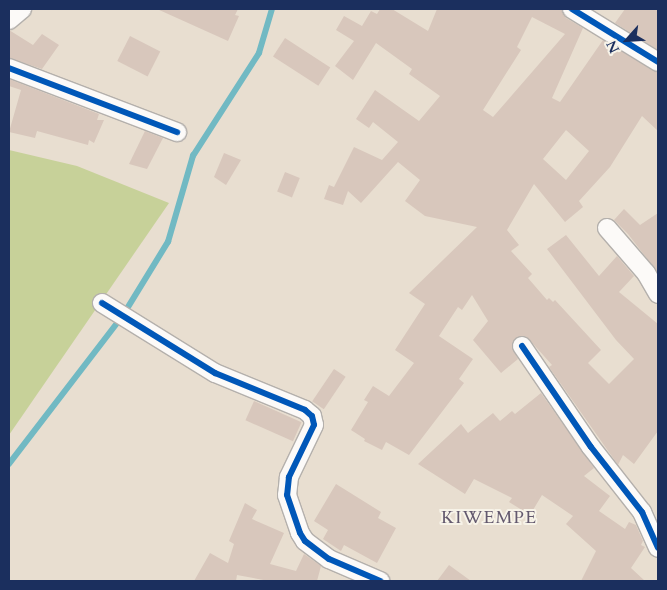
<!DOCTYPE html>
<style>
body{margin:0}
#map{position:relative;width:667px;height:590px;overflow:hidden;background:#e8ded0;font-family:Cardo,serif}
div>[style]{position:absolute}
.green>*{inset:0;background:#c7d199}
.stream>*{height:5.5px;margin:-2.75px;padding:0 2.75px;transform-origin:2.75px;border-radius:2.75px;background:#71b9c3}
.building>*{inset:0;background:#d8c7bc;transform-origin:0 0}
.roads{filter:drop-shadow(1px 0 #b4b0ac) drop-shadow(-1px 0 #b4b0ac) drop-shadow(0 1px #b4b0ac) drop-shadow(0 -1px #b4b0ac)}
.minor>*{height:18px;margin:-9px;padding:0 9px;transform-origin:9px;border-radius:9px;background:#fcfaf8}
.cycleway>*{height:6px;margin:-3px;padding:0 3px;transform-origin:3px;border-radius:3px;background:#0057b8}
span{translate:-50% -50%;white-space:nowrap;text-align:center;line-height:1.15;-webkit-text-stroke:4px #f7f3e8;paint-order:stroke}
.quarter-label{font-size:18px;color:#63596e;letter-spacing:1px}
.frame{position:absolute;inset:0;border:10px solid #1b2f5e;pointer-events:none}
.north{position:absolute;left:602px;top:15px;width:50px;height:50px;-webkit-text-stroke:4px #f7f3e8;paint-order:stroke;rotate:244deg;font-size:14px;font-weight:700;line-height:20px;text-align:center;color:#1b2f5e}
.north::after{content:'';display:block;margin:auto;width:18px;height:22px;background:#1b2f5e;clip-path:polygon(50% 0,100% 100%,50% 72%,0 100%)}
</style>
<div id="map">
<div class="green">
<div style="clip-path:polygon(9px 150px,77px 166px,169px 203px,9px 435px)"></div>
</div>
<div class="stream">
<div style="left:9px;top:464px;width:185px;rotate:-52.5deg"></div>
<div style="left:122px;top:317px;width:88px;rotate:-58.5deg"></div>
<div style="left:168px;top:242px;width:90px;rotate:-73.8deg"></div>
<div style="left:193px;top:156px;width:122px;rotate:-57.3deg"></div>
<div style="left:259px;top:53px;width:46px;rotate:-73.5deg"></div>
</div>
<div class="building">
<div style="clip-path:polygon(157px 9px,238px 9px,235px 15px,239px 16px,228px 41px)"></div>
<div style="clip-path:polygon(evenodd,380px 9px,392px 9px,428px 31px,437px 9px,561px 9px,566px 18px,583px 28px,552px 98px,560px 102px,603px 40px,658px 73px,658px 131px,642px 116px,610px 167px,579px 201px,583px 207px,565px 222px,534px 184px,507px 230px,519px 245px,511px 251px,532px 274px,528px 278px,547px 300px,549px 298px,553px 302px,555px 300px,601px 350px,588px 363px,609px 384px,634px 359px,616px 340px,547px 249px,566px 235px,599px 276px,617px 256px,634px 276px,619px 292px,658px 324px,658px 431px,634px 464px,623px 455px,618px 465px,549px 367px,552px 365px,527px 337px,521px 336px,513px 341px,512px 347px,518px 359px,501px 373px,473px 340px,488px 321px,472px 295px,462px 310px,458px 307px,439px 336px,473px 359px,459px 379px,464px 383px,409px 455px,386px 442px,382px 450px,364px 441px,365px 439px,351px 430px,368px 402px,364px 400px,373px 386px,389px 396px,414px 363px,395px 350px,425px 304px,409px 293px,477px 227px,425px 216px,405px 201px,420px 180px,398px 162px,361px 203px,348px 191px,343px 205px,324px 199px,329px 185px,334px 187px,354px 147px,382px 160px,398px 142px,373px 122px,369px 128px,356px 119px,375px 90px,419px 121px,440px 96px,409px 74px,412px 69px,376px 43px,353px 80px,335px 66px,354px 41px,336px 30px,344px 16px,362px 26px,371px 11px,377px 14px,380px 9px,532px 17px,565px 34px,493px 117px,483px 110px,521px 50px,517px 47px,532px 17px,380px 9px,566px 130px,589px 151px,566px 180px,543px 159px,566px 130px)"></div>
<div style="clip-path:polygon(625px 9px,658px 9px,658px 50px,615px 23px)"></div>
<div style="clip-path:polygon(9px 30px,33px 45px,42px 34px,59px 45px,42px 69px,9px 58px)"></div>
<div style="left:130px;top:36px;width:34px;height:28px;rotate:27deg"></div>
<div style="left:285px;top:38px;width:54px;height:22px;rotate:33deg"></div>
<div style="clip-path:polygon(9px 79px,99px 114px,97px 120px,104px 120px,94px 143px,89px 140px,88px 145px,37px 131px,35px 138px,9px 132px,21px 90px,9px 86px)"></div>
<div style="clip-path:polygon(145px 131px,163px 138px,147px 169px,129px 164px)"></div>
<div style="clip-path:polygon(224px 153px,241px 160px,226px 185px,214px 177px)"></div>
<div style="left:285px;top:172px;width:16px;height:21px;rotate:22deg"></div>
<div style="clip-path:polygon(624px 209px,640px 225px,658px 213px,658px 273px,628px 234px,614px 220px)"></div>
<div style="left:334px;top:369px;width:14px;height:39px;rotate:34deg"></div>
<div style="clip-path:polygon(541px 393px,594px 468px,584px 476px,610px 496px,599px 511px,625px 529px,629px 522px,636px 525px,643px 541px,641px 545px,645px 547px,631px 568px,645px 581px,581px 581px,596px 551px,566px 524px,573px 516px,542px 495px,530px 515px,509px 502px,512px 498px,474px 479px,465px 494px,418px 464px,461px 424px,468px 433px,493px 413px,500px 421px,512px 411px,515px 414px)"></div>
<div style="left:254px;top:401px;width:52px;height:21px;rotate:24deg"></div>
<div style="clip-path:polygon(336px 484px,381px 512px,378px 518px,396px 528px,377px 563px,344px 545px,341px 551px,323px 539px,328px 530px,314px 521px)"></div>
<div style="clip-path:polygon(245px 503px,257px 510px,252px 519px,284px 533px,270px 564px,296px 571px,304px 554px,321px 566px,317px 581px,269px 581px,237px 575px,236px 581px,194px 581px,210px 553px,228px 563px,234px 544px,229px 541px)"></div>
<div style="clip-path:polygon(449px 565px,471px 581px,437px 581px)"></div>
</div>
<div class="roads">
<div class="minor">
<div style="left:572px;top:9px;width:101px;rotate:31.6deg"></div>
<div style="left:9px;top:20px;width:17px;rotate:-40deg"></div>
<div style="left:9px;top:68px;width:180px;rotate:20.9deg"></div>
<div style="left:607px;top:228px;width:60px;rotate:49.1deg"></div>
<div style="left:646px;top:273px;width:24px;rotate:60deg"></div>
<div style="left:102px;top:303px;width:133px;rotate:31.8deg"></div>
<div style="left:215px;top:373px;width:97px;rotate:22.3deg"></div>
<div style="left:305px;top:410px;width:9px;rotate:41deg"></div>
<div style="left:312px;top:416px;width:9px;rotate:77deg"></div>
<div style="left:314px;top:425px;width:58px;rotate:115.7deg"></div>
<div style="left:289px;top:477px;width:18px;rotate:96deg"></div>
<div style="left:287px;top:495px;width:40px;rotate:71.1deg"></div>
<div style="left:300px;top:533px;width:9px;rotate:58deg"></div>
<div style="left:305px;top:541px;width:30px;rotate:37deg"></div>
<div style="left:329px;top:559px;width:56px;rotate:23.3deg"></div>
<div style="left:522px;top:346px;width:122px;rotate:55.7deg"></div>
<div style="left:591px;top:447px;width:83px;rotate:51.9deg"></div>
<div style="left:642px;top:512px;width:39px;rotate:66deg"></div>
</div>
</div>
<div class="cycleway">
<div style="left:572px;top:9px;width:101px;rotate:31.6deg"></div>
<div style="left:9px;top:68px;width:180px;rotate:20.9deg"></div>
<div style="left:102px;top:303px;width:133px;rotate:31.8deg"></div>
<div style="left:215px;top:373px;width:97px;rotate:22.3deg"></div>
<div style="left:305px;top:410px;width:9px;rotate:41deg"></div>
<div style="left:312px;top:416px;width:9px;rotate:77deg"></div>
<div style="left:314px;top:425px;width:58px;rotate:115.7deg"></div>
<div style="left:289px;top:477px;width:18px;rotate:96deg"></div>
<div style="left:287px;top:495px;width:40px;rotate:71.1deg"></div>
<div style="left:300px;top:533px;width:9px;rotate:58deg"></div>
<div style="left:305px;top:541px;width:30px;rotate:37deg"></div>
<div style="left:329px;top:559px;width:56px;rotate:23.3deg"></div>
<div style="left:522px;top:346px;width:122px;rotate:55.7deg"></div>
<div style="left:591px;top:447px;width:83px;rotate:51.9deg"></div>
<div style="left:642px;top:512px;width:39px;rotate:66deg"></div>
</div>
<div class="quarter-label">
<span style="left:489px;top:518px">KIWEMPE</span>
</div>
<div class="frame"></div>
<div class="north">N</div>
</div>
